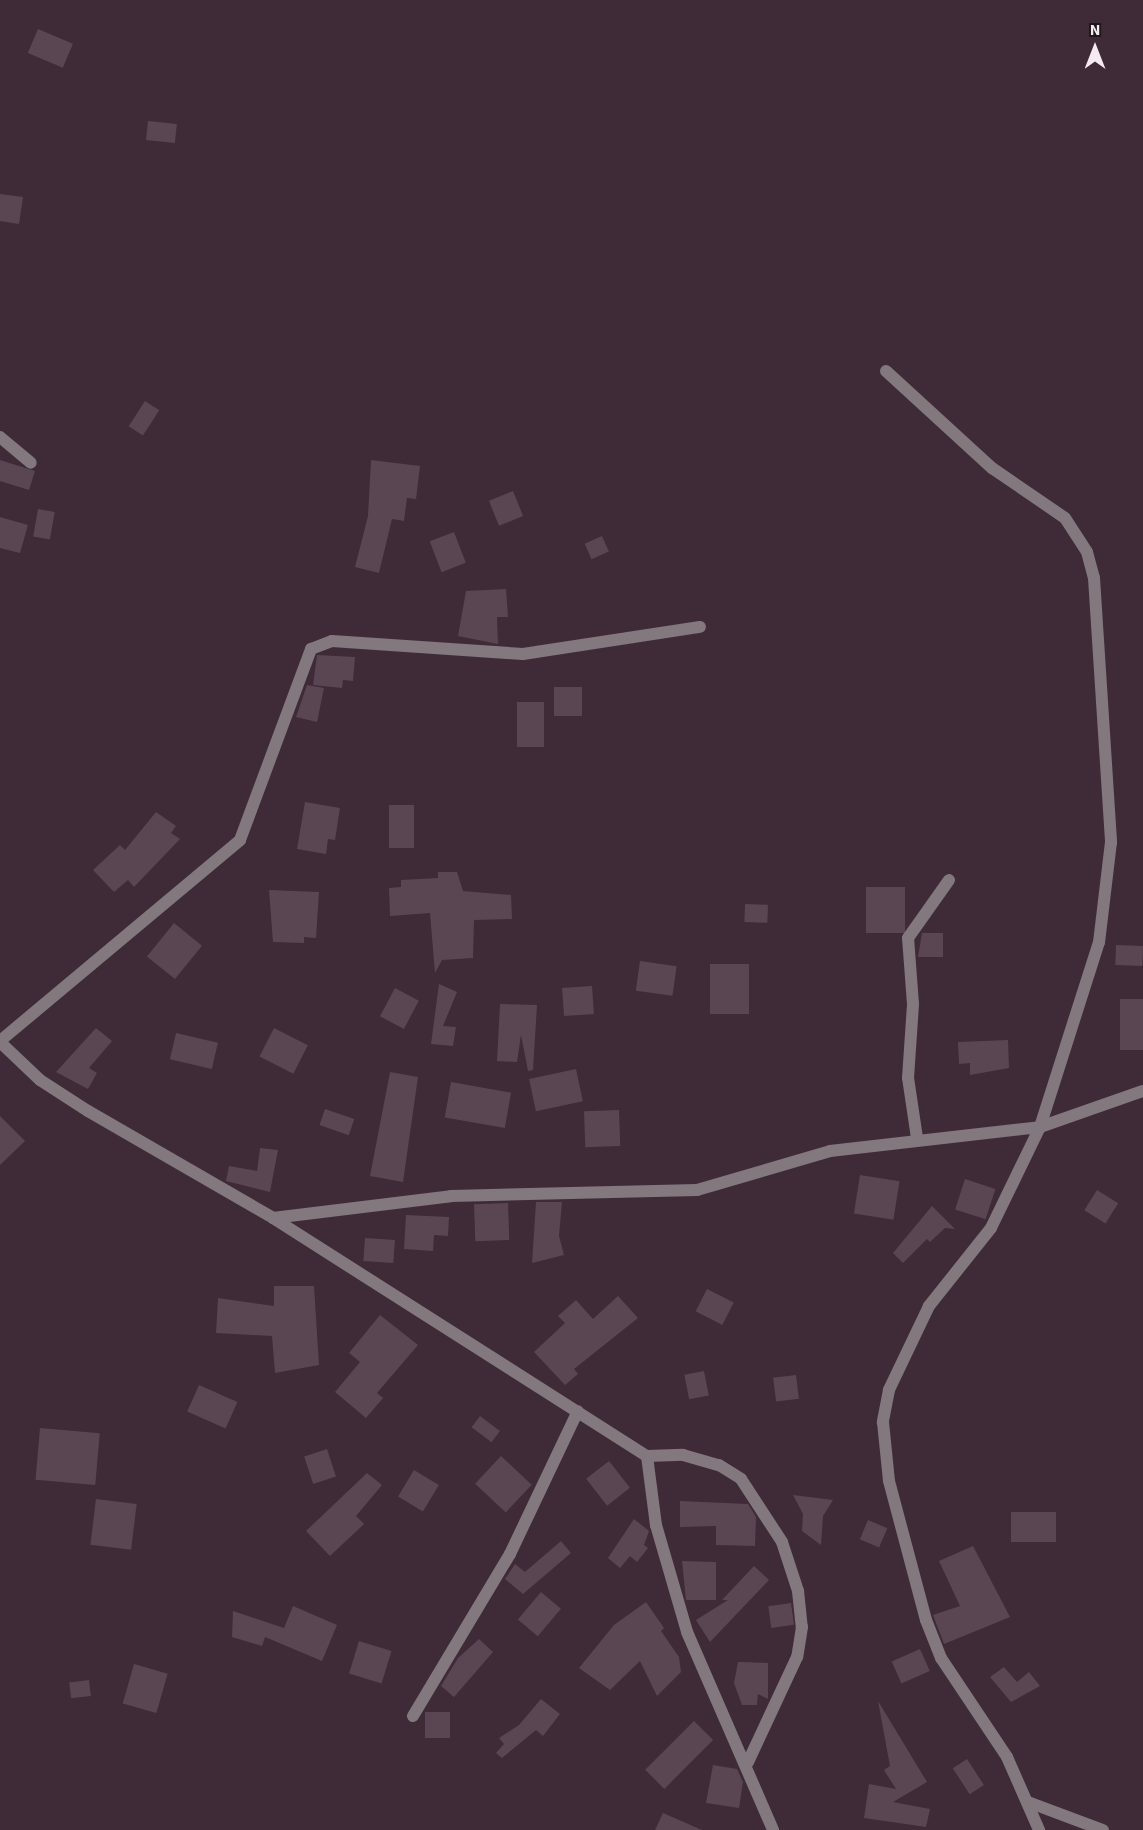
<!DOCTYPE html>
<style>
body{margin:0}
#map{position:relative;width:1143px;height:1830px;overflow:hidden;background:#3e2b37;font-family:"Source Sans 3",sans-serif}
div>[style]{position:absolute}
.building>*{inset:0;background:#5a4553;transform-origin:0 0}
.street>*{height:12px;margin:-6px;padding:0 6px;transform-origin:6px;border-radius:6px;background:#82787e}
span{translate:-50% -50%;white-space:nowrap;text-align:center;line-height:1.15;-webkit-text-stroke:4.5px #1f171c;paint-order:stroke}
.north{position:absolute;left:1065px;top:18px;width:60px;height:60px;-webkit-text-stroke:4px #1f171c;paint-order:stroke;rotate:0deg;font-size:16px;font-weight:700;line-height:24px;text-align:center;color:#f6e9f1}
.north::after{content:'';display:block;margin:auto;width:21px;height:27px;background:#f6e9f1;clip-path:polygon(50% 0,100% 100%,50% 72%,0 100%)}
</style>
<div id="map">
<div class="building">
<div style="left:38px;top:29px;width:38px;height:26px;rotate:23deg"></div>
<div style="left:148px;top:121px;width:29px;height:19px;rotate:6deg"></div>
<div style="clip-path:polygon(0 194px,23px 197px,19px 224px,0 221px)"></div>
<div style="left:145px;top:401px;width:17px;height:30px;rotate:33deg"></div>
<div style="clip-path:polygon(0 460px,35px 471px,29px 490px,0 481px)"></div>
<div style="clip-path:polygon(371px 460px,420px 466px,416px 499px,407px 498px,404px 521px,392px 519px,379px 573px,355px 567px,368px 516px)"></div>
<div style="left:513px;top:491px;width:27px;height:26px;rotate:68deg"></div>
<div style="left:38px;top:509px;width:17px;height:28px;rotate:10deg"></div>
<div style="clip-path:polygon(0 517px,28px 525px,20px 553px,0 548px)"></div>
<div style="left:454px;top:532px;width:33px;height:26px;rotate:69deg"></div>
<div style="left:602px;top:536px;width:17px;height:19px;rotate:66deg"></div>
<div style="clip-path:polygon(506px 589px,508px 617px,497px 617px,498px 644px,458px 636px,466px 591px)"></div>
<div style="clip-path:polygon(317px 655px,355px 657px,353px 681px,343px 680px,342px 688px,313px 685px)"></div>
<div style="clip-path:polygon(307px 685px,324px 688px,317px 722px,296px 717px)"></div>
<div style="left:554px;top:687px;width:28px;height:29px"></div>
<div style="left:517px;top:702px;width:27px;height:45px"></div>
<div style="clip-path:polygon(305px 802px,340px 808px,335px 840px,328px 839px,326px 854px,297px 849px)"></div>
<div style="left:389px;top:805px;width:25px;height:43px"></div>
<div style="clip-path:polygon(156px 812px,176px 826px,171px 833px,180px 839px,134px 887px,128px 880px,114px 892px,93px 870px,120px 845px,125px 850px)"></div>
<div style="clip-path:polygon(438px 872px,457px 872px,463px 891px,511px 895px,512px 919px,474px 920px,473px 958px,442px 960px,435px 973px,430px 913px,390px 916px,389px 888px,401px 887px,401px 880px,438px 878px)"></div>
<div style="left:866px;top:887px;width:39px;height:46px"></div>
<div style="clip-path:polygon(269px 890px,319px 892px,316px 938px,304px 937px,304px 943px,273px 942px)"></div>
<div style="left:745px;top:904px;width:23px;height:18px;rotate:2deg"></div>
<div style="left:174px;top:923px;width:36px;height:43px;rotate:39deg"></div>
<div style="clip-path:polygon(922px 933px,943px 933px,943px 957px,918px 957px)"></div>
<div style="left:1116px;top:945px;width:27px;height:20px;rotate:2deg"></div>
<div style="left:640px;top:961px;width:37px;height:30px;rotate:8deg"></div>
<div style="left:749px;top:964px;width:50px;height:39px;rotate:90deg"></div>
<div style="clip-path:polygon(439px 984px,457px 992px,443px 1026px,456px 1027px,453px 1046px,431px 1044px)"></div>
<div style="left:592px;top:986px;width:28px;height:30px;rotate:86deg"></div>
<div style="left:395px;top:988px;width:27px;height:32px;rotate:28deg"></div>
<div style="left:1143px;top:999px;width:51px;height:23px;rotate:90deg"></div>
<div style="clip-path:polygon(500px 1004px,537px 1005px,533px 1070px,528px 1071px,521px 1035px,517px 1062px,497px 1061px)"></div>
<div style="clip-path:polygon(96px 1028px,112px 1041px,89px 1068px,97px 1073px,88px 1089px,56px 1072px)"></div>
<div style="left:274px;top:1028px;width:38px;height:32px;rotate:27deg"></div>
<div style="left:176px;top:1033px;width:43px;height:27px;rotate:13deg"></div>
<div style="clip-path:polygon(1008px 1040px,1009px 1068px,970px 1075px,970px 1063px,959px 1064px,958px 1042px)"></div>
<div style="left:576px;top:1069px;width:33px;height:48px;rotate:78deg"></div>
<div style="clip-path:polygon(390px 1072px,418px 1077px,403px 1182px,370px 1176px)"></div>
<div style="left:451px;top:1082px;width:61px;height:36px;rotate:10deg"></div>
<div style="left:325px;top:1109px;width:31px;height:17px;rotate:19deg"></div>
<div style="left:619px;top:1110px;width:36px;height:35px;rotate:88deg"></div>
<div style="clip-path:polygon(0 1116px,25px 1141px,0 1165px)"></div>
<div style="clip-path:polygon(260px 1148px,278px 1150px,270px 1192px,226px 1181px,229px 1166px,257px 1171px)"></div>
<div style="left:860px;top:1175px;width:40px;height:39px;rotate:9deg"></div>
<div style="left:965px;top:1179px;width:32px;height:32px;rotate:18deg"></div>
<div style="left:1097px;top:1190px;width:25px;height:24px;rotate:32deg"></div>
<div style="clip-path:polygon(536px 1202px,562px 1202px,559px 1236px,564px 1255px,532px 1263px)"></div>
<div style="left:508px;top:1203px;width:37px;height:34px;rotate:88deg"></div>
<div style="clip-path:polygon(932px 1206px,955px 1229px,945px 1228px,930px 1242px,927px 1239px,903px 1263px,893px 1253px)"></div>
<div style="clip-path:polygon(406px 1215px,449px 1217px,448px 1236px,434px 1235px,433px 1251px,404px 1249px)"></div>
<div style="left:365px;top:1238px;width:30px;height:23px;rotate:4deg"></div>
<div style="clip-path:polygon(274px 1286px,314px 1286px,319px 1365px,275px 1373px,272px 1336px,216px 1333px,218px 1298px,274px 1306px)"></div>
<div style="left:707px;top:1289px;width:30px;height:25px;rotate:27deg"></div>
<div style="clip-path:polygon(618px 1296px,638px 1318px,574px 1369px,578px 1374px,565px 1385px,534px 1352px,565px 1323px,558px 1316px,576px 1300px,593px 1319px)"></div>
<div style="clip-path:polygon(380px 1315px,418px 1345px,377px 1393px,383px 1398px,366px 1418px,335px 1392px,360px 1362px,349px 1353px)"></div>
<div style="left:704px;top:1371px;width:25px;height:20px;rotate:79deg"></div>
<div style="left:796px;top:1375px;width:24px;height:23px;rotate:83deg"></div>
<div style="left:199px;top:1385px;width:42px;height:29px;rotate:24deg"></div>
<div style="left:480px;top:1416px;width:25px;height:14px;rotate:37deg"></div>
<div style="left:40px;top:1428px;width:60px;height:52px;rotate:5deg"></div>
<div style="left:327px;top:1449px;width:29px;height:24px;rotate:72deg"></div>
<div style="left:501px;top:1456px;width:42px;height:38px;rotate:43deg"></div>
<div style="left:609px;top:1461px;width:34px;height:29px;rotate:52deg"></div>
<div style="left:414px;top:1470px;width:29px;height:31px;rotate:31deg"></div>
<div style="clip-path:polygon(367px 1473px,382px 1485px,356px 1516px,364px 1524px,330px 1556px,306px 1531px)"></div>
<div style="clip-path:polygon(793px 1495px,833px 1500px,823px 1516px,821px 1545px,802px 1531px,803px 1514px)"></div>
<div style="left:96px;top:1499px;width:41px;height:46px;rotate:7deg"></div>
<div style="clip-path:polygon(680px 1501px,748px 1504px,756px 1517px,755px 1546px,716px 1545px,716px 1526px,680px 1527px)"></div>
<div style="left:1011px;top:1512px;width:45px;height:30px"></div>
<div style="clip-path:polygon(634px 1519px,649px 1531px,644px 1545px,648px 1548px,637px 1562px,630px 1556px,620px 1568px,608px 1558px)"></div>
<div style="left:868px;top:1520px;width:21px;height:21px;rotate:23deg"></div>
<div style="clip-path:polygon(561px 1541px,571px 1553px,523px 1594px,505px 1579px,515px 1564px,525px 1572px)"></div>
<div style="clip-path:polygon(973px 1546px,1010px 1617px,944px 1644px,933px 1615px,960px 1606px,939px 1561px)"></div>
<div style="clip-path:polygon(682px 1561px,716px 1562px,716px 1600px,686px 1600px)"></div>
<div style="clip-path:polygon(754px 1566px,769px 1580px,710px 1642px,696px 1620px,728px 1600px,722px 1600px)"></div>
<div style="left:541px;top:1592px;width:26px;height:36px;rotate:40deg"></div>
<div style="clip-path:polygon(646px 1602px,664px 1628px,661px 1631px,679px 1657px,681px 1672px,657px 1696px,640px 1661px,610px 1690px,579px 1668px,614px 1625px)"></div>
<div style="left:791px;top:1603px;width:22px;height:23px;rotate:82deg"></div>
<div style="clip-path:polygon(293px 1606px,337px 1625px,322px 1661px,265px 1637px,262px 1646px,232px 1637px,233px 1611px,284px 1628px)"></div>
<div style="clip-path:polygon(479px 1639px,493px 1652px,454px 1697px,441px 1686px,458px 1658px)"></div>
<div style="left:359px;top:1641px;width:34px;height:34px;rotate:17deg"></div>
<div style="left:920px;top:1649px;width:24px;height:31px;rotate:66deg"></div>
<div style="clip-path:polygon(738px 1662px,768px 1663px,768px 1699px,758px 1694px,757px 1705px,742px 1705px,734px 1683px)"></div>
<div style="left:134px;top:1664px;width:35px;height:41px;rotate:16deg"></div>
<div style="clip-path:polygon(1004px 1667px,1017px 1682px,1029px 1672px,1040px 1686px,1011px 1702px,990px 1677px)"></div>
<div style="left:89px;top:1680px;width:16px;height:20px;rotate:83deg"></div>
<div style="clip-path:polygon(541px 1699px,560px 1714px,543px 1736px,536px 1730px,502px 1758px,496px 1753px,504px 1744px,499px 1738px,519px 1725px)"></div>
<div style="clip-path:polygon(878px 1701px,927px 1782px,893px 1802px,930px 1809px,926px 1827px,864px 1818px,869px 1784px,896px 1789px,884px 1770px,890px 1766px)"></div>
<div style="left:425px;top:1712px;width:25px;height:26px"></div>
<div style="left:694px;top:1721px;width:27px;height:69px;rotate:45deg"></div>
<div style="left:967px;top:1759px;width:31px;height:17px;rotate:57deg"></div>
<div style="clip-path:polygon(713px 1765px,737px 1769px,743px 1782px,739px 1808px,706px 1803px)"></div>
<div style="clip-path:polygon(663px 1813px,702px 1830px,655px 1830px)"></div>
</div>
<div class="street">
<div style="left:886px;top:371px;width:144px;rotate:42.5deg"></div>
<div style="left:992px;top:468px;width:88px;rotate:34.4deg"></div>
<div style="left:1065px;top:518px;width:40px;rotate:57.1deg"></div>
<div style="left:1087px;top:552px;width:27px;rotate:75deg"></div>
<div style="left:1094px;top:578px;width:265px;rotate:86.3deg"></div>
<div style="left:1111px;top:842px;width:101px;rotate:96.8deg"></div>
<div style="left:1099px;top:942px;width:194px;rotate:107.7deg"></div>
<div style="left:1040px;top:1127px;width:112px;rotate:115.9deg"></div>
<div style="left:991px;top:1228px;width:100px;rotate:128.5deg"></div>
<div style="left:929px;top:1306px;width:93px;rotate:115.5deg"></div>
<div style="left:889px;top:1390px;width:33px;rotate:101deg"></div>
<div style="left:883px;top:1422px;width:59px;rotate:84.2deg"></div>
<div style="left:889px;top:1481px;width:144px;rotate:75.1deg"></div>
<div style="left:926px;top:1620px;width:41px;rotate:68.5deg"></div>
<div style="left:941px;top:1658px;width:119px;rotate:56.3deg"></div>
<div style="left:1007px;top:1757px;width:80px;rotate:66.3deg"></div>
<div style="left:0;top:437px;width:40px;rotate:40deg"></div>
<div style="left:0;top:1041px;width:313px;rotate:-39.9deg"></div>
<div style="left:240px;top:840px;width:204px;rotate:-69.6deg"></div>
<div style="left:311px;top:649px;width:22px;rotate:-21deg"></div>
<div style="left:332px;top:641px;width:191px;rotate:3.9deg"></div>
<div style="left:523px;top:654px;width:179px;rotate:-8.7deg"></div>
<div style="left:0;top:1042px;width:55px;rotate:43.5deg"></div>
<div style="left:40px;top:1080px;width:57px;rotate:32.9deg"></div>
<div style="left:88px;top:1111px;width:214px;rotate:30deg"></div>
<div style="left:273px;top:1218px;width:179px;rotate:-7deg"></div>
<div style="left:451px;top:1196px;width:246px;rotate:-1.4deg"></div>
<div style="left:697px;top:1190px;width:139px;rotate:-16.3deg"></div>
<div style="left:830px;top:1151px;width:211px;rotate:-6.5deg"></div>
<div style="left:1040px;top:1127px;width:109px;rotate:-19.3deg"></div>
<div style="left:917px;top:1138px;width:61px;rotate:-98.5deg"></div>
<div style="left:908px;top:1078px;width:74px;rotate:-86.1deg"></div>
<div style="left:913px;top:1004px;width:66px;rotate:-94.3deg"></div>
<div style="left:908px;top:938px;width:71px;rotate:-54.7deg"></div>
<div style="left:273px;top:1218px;width:443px;rotate:32.5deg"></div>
<div style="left:647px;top:1456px;width:70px;rotate:82.6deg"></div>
<div style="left:656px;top:1525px;width:111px;rotate:73.8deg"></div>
<div style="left:687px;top:1632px;width:216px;rotate:66.5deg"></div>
<div style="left:647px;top:1456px;width:36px;rotate:-2deg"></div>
<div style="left:683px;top:1455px;width:37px;rotate:16deg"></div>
<div style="left:719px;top:1465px;width:26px;rotate:32deg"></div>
<div style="left:741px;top:1479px;width:75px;rotate:56.9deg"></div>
<div style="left:782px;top:1542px;width:52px;rotate:71.9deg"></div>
<div style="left:798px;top:1591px;width:36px;rotate:84deg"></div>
<div style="left:802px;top:1627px;width:30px;rotate:99deg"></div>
<div style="left:797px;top:1657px;width:116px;rotate:115deg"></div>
<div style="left:413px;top:1716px;width:189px;rotate:-59.1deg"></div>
<div style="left:510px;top:1554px;width:158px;rotate:-64.6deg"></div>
<div style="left:1028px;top:1802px;width:80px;rotate:20.5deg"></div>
</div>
<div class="north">N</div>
</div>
